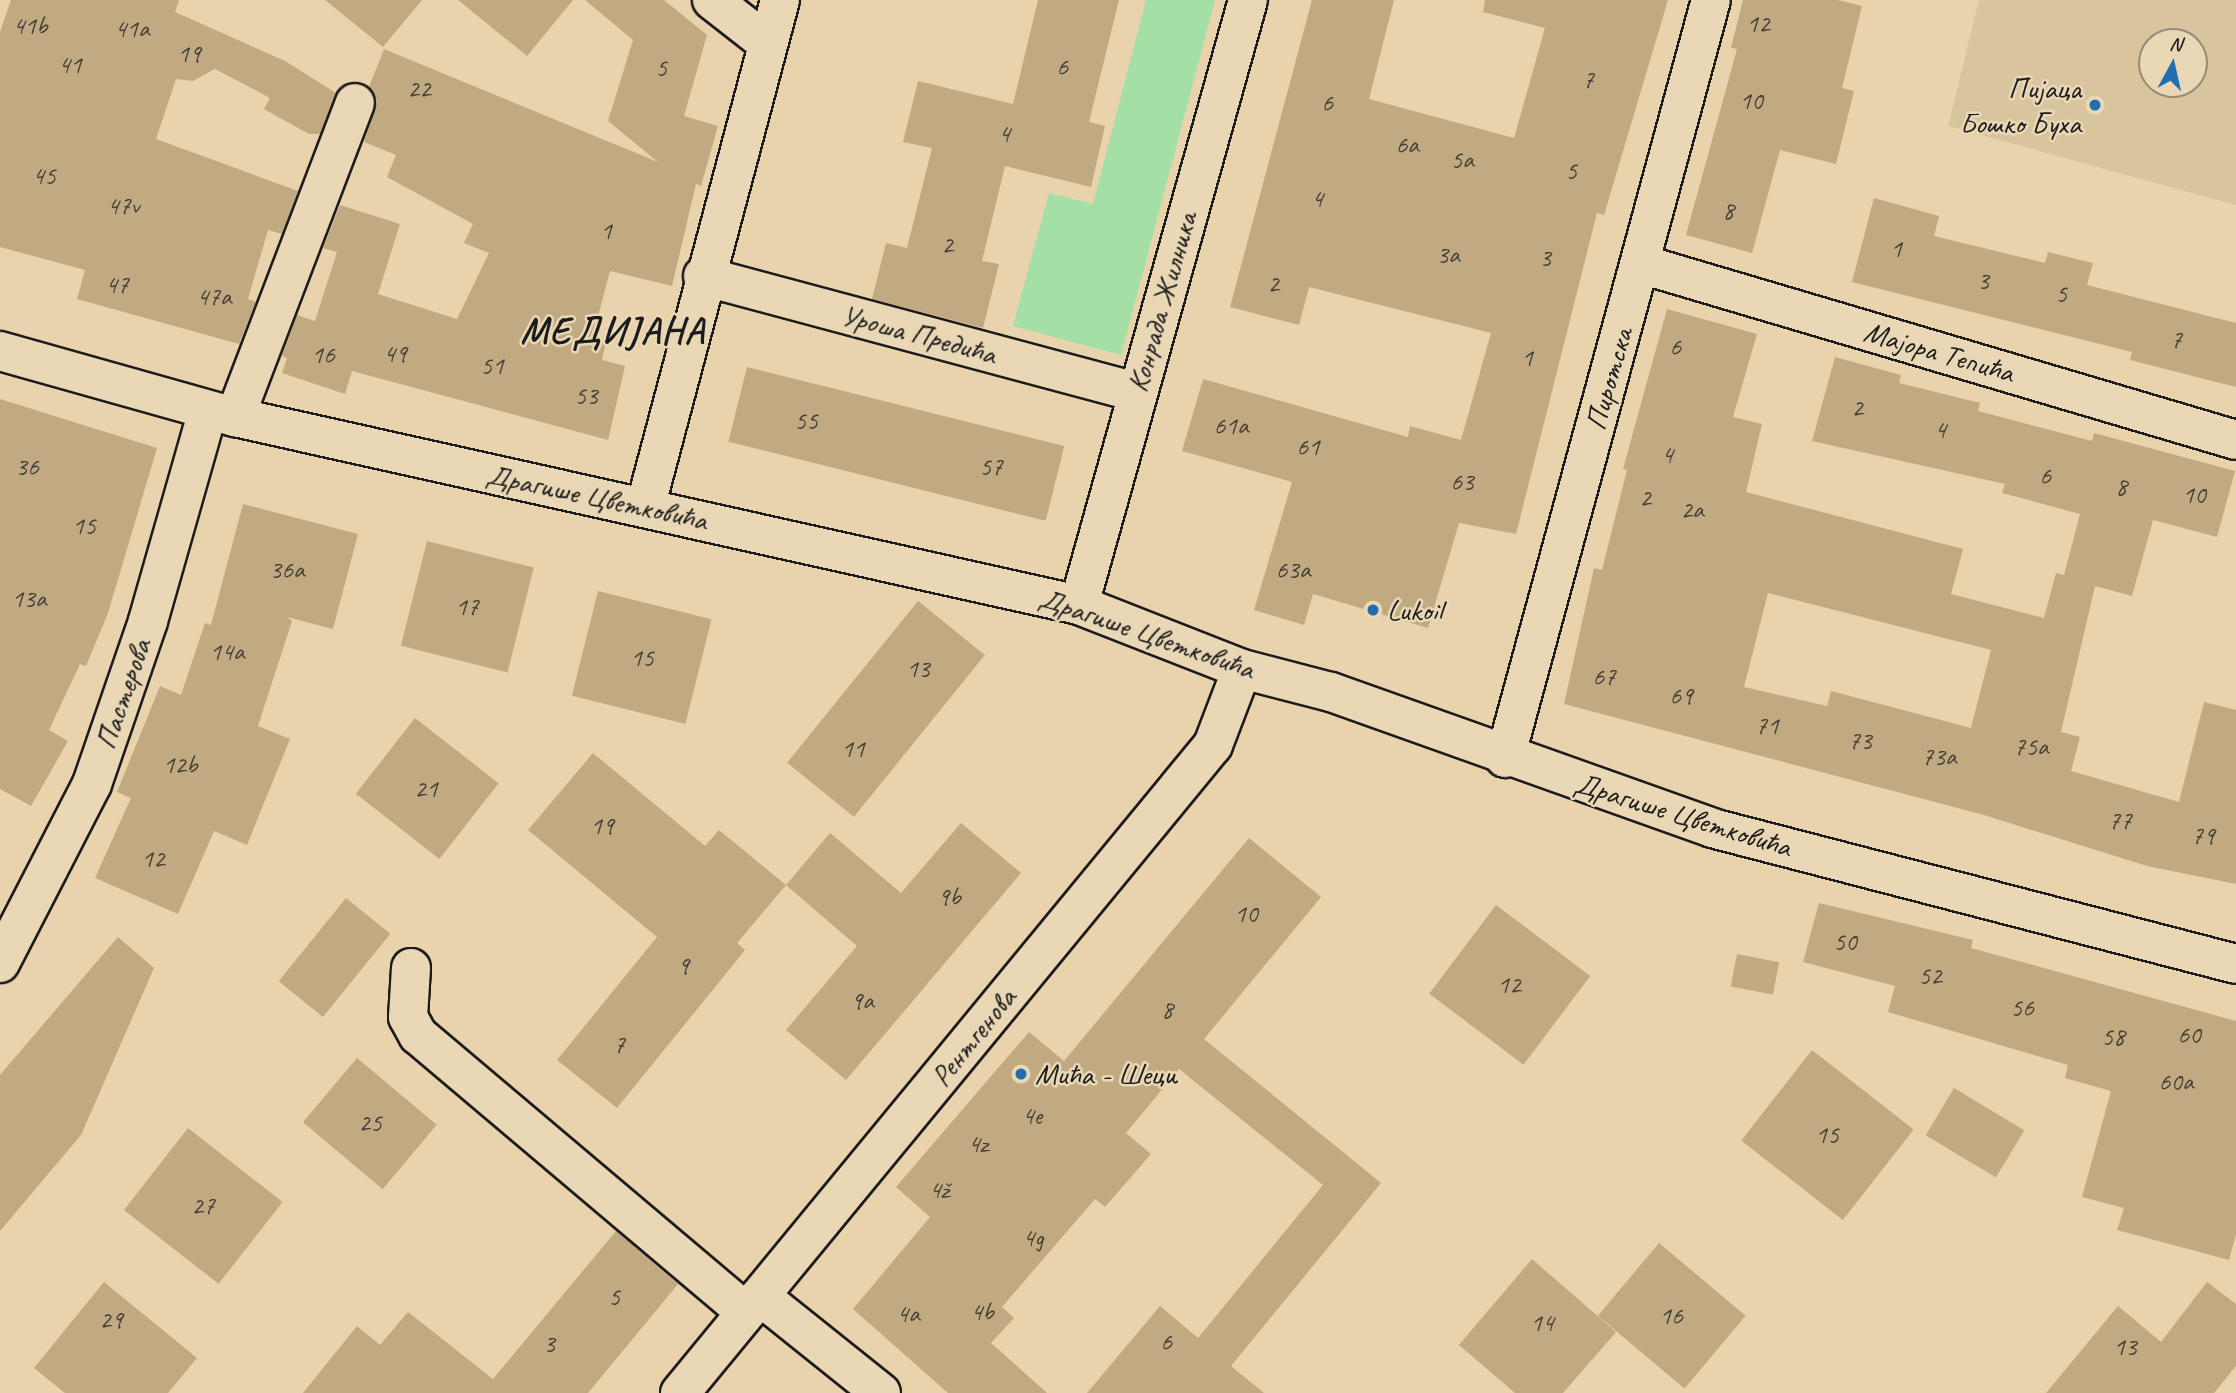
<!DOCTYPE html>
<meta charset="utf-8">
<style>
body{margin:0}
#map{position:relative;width:2236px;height:1393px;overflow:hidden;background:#e8d3ad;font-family:Caveat,sans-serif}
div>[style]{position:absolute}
.built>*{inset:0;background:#d8c49d}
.green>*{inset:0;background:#a4dfa5}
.building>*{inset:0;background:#c1aa82;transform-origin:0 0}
.roads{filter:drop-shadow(2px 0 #1c1c1c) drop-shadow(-2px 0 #1c1c1c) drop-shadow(0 2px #1c1c1c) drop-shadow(0 -2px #1c1c1c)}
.street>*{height:38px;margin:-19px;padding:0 19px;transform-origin:19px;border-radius:19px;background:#e9d7b5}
.dots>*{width:19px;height:19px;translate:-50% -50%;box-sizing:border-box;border:4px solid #e9d7b5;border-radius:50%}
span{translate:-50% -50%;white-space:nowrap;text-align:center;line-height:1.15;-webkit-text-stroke:5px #e9d7b5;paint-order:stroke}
.number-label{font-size:26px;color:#454036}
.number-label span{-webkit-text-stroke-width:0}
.poi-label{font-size:30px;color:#1c1c1c}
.right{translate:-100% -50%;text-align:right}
.left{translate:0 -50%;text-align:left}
.street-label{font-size:30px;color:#1c1c1c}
.district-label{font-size:37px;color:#1c1c1c;font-weight:700;letter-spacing:2px}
.north{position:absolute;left:2138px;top:28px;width:70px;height:70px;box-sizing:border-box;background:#e9d7b5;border:2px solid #978c78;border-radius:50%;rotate:8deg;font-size:19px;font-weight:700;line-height:28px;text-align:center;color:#1c1c1c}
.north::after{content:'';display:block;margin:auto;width:24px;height:32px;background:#1f6fb2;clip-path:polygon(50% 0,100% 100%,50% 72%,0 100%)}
</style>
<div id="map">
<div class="built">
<div style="clip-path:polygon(evenodd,1979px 0,2236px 0,2236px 205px,1948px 126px,1979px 0,2194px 42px,2194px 84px,2152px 84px,2152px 42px,2194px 42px)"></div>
</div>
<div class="green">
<div style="clip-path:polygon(1146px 0,1215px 0,1121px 355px,1013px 326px,1049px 193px,1093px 204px)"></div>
</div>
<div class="building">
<div style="clip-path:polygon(11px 0,179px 0,175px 12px,285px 61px,336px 93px,320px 134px,309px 134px,264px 109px,270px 98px,215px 69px,193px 81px,176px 79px,156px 139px,298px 191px,282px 234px,268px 230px,248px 299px,256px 302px,239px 344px,77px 299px,85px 270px,0 247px,0 32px)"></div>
<div style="clip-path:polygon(325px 0,422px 0,383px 47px)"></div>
<div style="clip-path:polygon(458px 0,573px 0,527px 56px)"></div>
<div style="clip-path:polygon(585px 0,664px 0,707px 35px,684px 116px,718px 126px,701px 186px,696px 184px,672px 286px,610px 271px,592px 339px,606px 342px,602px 360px,625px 366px,608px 440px,352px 371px,345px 394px,282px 373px,287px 358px,282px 356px,297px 315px,315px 321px,337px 252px,323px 248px,340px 205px,400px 224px,378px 294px,457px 319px,489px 253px,464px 243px,473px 224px,387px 177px,396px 155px,364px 142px,377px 100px,369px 87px,384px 49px,658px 162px,608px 121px,633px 40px)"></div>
<div style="clip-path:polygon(1038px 0,1119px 0,1089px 122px,1105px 126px,1091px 187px,1005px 166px,982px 261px,999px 264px,983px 328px,872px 299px,886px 243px,907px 248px,932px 148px,903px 142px,918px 81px,1013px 104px)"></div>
<div style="clip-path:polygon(1312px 0,1394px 0,1369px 99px,1514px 138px,1545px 28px,1483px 12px,1485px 0,1668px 0,1604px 215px,1597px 213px,1516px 534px,1459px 523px,1428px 628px,1313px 594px,1304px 625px,1254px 610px,1292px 482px,1182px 451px,1203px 379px,1408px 437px,1410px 426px,1461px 440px,1491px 333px,1309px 287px,1299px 325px,1230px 307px)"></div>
<div style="clip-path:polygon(1743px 0,1838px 0,1862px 6px,1842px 88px,1854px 91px,1836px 164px,1780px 150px,1752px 253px,1686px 235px,1737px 49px,1731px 48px)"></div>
<div style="clip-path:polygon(1874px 198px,1939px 216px,1934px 236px,2045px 263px,2048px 252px,2093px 263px,2087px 285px,2236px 323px,2236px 387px,2130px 360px,2132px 352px,1852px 282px)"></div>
<div style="clip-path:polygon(evenodd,1667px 309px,1757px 334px,1733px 417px,1762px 424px,1746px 492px,1963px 549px,1951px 594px,2044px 618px,2056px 573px,2064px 575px,2080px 514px,2002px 493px,2005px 484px,1812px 441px,1835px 357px,1901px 375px,1899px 383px,1980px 403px,1978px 411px,2092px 441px,2094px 433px,2235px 471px,2217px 537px,2153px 520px,2132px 596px,2095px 586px,2061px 732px,2080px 737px,2071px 771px,2179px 802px,2204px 702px,2236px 710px,2236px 884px,2147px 866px,1984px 815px,1564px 704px,1594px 568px,1602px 570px,1627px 470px,1623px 469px,1667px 309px,1768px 593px,1991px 650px,1971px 728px,1831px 691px,1827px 706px,1744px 687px,1768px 593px)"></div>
<div style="left:747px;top:367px;width:327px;height:77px;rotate:14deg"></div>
<div style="clip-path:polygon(0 399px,157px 448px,108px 613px,86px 666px,80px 664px,49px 730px,68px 741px,31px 806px,0 789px)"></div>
<div style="clip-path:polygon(243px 504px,358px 534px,333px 629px,287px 617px,292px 621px,258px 726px,290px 739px,247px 845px,214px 831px,178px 914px,95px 878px,131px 798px,117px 792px,160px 686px,181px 695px,205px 623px,211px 625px)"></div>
<div style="left:427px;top:541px;width:110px;height:108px;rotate:14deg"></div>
<div style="left:598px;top:591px;width:117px;height:108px;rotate:14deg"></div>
<div style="left:918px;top:601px;width:86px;height:208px;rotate:39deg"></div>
<div style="left:415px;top:718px;width:106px;height:96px;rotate:38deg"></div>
<div style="clip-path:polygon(593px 753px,705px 846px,719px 830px,786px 885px,737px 943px,745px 950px,617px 1108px,557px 1060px,657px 937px,528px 830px)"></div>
<div style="clip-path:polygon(961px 823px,1021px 873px,846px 1080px,786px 1030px,857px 946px,786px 885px,830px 833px,901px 893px)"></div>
<div style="clip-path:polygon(1249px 838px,1321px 897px,1204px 1039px,1381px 1183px,1231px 1366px,1264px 1393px,1087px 1393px,1160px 1306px,1198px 1338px,1323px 1185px,1179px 1069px,1126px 1133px,1151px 1154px,1105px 1207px,1095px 1199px,1002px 1307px,1014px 1318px,991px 1343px,1047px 1393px,948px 1393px,853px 1309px,930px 1217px,896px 1187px,1029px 1032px,1064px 1061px)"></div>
<div style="left:346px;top:898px;width:57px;height:107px;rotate:39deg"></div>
<div style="clip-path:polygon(1819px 903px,1973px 940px,1971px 948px,2236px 1021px,2236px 1234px,2229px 1260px,2117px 1230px,2124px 1208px,2082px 1197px,2111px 1091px,2065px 1078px,2068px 1065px,1888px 1012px,1895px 986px,1803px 962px)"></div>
<div style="left:1496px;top:905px;width:118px;height:111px;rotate:37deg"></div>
<div style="clip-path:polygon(118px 937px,154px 968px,81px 1135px,0 1231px,0 1075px)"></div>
<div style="left:1737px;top:954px;width:43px;height:33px;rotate:11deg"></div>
<div style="left:1812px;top:1050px;width:129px;height:115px;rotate:38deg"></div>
<div style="left:357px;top:1058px;width:104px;height:84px;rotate:40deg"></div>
<div style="left:1954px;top:1088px;width:82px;height:55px;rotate:31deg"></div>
<div style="left:188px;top:1128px;width:120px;height:104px;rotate:38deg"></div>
<div style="clip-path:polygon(616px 1231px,678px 1284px,588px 1393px,303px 1393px,357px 1326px,380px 1345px,408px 1312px,493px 1379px)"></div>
<div style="left:1659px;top:1243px;width:113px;height:95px;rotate:40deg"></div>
<div style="clip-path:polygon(1532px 1259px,1616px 1332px,1563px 1393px,1515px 1393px,1459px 1345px)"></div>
<div style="clip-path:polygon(104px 1282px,197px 1358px,168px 1393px,65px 1393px,34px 1368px)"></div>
<div style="clip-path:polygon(2207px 1282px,2236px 1304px,2236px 1366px,2214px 1393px,2046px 1393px,2118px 1306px,2161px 1342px)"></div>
</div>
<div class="roads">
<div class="street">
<div style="left:712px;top:0;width:70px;rotate:38deg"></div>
<div style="left:1641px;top:264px;width:620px;rotate:16.48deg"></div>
<div style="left:703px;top:276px;width:448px;rotate:15deg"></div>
<div style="left:0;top:351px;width:244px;rotate:15.7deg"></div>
<div style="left:235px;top:417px;width:865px;rotate:12.56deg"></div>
<div style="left:1079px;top:605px;width:175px;rotate:21.4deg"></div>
<div style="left:1242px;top:669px;width:92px;rotate:14.5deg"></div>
<div style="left:1331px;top:692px;width:405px;rotate:19.6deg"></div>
<div style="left:1712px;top:828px;width:541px;rotate:14.55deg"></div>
<div style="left:235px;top:417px;width:336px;rotate:-69.1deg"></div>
<div style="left:645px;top:508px;width:526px;rotate:-75.12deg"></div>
<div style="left:1079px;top:605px;width:628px;rotate:-74.39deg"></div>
<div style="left:1505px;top:758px;width:785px;rotate:-74.8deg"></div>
<div style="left:0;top:963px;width:201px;rotate:-62.8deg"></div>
<div style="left:92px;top:784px;width:172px;rotate:-71deg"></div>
<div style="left:148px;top:621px;width:219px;rotate:-74.1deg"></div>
<div style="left:411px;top:968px;width:49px;rotate:93.5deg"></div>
<div style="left:408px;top:1017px;width:21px;rotate:61deg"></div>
<div style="left:418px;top:1035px;width:429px;rotate:40.2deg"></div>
<div style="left:760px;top:1296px;width:155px;rotate:38.7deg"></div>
<div style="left:680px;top:1393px;width:839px;rotate:-50.56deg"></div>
<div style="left:1213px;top:745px;width:81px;rotate:-69.1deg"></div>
</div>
</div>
<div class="dots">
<div style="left:2095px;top:105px;background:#1f6fb2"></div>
<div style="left:1373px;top:610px;background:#1f6fb2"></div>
<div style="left:1021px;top:1074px;background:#1f6fb2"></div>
</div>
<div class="number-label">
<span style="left:1758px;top:24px">12</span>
<span style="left:30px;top:26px">41b</span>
<span style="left:132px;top:29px">41a</span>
<span style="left:189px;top:54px">19</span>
<span style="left:70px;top:65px">41</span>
<span style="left:1062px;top:67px">6</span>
<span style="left:661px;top:68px">5</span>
<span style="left:1588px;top:80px">7</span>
<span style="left:419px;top:89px">22</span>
<span style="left:1751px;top:101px">10</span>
<span style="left:1327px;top:103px">6</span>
<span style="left:1004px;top:134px">4</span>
<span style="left:1407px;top:145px">6a</span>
<span style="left:1462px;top:160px">5a</span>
<span style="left:1571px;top:171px">5</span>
<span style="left:44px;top:176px">45</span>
<span style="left:1317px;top:199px">4</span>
<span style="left:123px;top:206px">47v</span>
<span style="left:1728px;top:211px">8</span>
<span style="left:606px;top:231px">1</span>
<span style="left:947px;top:245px">2</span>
<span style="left:1896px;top:249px">1</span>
<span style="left:1448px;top:255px">3a</span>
<span style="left:1545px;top:258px">3</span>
<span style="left:1983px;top:281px">3</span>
<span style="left:1273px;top:284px">2</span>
<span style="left:117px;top:285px">47</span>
<span style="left:2061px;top:294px">5</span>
<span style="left:214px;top:297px">47a</span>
<span style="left:2176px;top:340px">7</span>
<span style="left:1675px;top:347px">6</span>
<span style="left:395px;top:354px">49</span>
<span style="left:323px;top:355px">16</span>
<span style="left:1527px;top:358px">1</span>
<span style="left:492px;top:366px">51</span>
<span style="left:586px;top:396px">53</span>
<span style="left:1857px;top:408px">2</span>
<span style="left:806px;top:421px">55</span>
<span style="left:1231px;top:426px">61a</span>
<span style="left:1940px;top:430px">4</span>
<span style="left:1308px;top:447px">61</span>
<span style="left:1667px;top:455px">4</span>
<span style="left:27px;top:467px">36</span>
<span style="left:991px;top:467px">57</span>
<span style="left:2045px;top:476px">6</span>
<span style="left:1462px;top:482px">63</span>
<span style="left:2121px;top:487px">8</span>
<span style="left:2194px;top:495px">10</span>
<span style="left:1645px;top:498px">2</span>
<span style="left:1692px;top:510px">2a</span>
<span style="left:84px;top:526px">15</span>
<span style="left:287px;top:570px">36a</span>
<span style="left:1293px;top:570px">63a</span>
<span style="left:29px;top:599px">13a</span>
<span style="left:467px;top:607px">17</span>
<span style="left:227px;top:652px">14a</span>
<span style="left:642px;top:658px">15</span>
<span style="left:918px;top:669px">13</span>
<span style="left:1604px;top:677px">67</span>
<span style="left:1681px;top:696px">69</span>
<span style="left:1767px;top:726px">71</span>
<span style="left:1860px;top:741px">73</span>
<span style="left:2031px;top:747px">75a</span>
<span style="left:853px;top:749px">11</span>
<span style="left:1939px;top:757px">73a</span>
<span style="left:180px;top:765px">12b</span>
<span style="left:426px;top:789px">21</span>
<span style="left:2120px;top:821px">77</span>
<span style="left:602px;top:826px">19</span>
<span style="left:2203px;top:836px">79</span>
<span style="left:153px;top:859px">12</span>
<span style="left:949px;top:897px">9b</span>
<span style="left:1246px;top:914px">10</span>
<span style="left:1845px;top:942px">50</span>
<span style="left:683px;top:966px">9</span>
<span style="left:1930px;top:976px">52</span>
<span style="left:1509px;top:985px">12</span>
<span style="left:862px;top:1001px">9a</span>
<span style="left:2022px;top:1008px">56</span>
<span style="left:1167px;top:1010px">8</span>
<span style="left:2189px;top:1035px">60</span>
<span style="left:2113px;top:1037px">58</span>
<span style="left:619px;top:1045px">7</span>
<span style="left:2176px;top:1082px">60a</span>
<span style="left:1032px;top:1116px">4e</span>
<span style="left:370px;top:1123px">25</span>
<span style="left:1827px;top:1135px">15</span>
<span style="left:978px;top:1144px">4z</span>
<span style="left:939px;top:1190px">4ž</span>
<span style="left:203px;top:1206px">27</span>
<span style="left:1033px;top:1238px">4g</span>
<span style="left:614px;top:1297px">5</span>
<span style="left:982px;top:1312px">4b</span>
<span style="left:908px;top:1314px">4a</span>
<span style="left:1671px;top:1316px">16</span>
<span style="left:111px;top:1320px">29</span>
<span style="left:1542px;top:1323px">14</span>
<span style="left:1166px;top:1342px">6</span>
<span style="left:549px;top:1344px">3</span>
<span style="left:2125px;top:1347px">13</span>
</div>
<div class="poi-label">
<span class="right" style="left:2081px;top:105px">Пијаца<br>Бошко Буха</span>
<span class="left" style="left:1387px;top:610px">Lukoil</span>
<span class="left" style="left:1035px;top:1074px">Мића - Шеци</span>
</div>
<div class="street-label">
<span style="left:1162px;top:302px;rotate:-74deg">Конрада Жилника</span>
<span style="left:919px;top:334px;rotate:15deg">Уроша Предића</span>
<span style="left:1939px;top:352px;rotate:16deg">Мајора Тепића</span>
<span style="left:1609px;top:379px;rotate:-74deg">Пиротска</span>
<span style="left:597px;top:497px;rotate:12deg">Драгише Цветковића</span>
<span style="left:1147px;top:633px;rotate:19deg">Драгише Цветковића</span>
<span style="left:123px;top:694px;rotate:-71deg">Пастерова</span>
<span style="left:1683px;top:815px;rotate:17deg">Драгише Цветковића</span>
<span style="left:973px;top:1037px;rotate:-51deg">Рентгенова</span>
</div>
<div class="district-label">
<span style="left:613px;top:331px">МЕДИЈАНА</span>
</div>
<div class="north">N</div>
</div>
